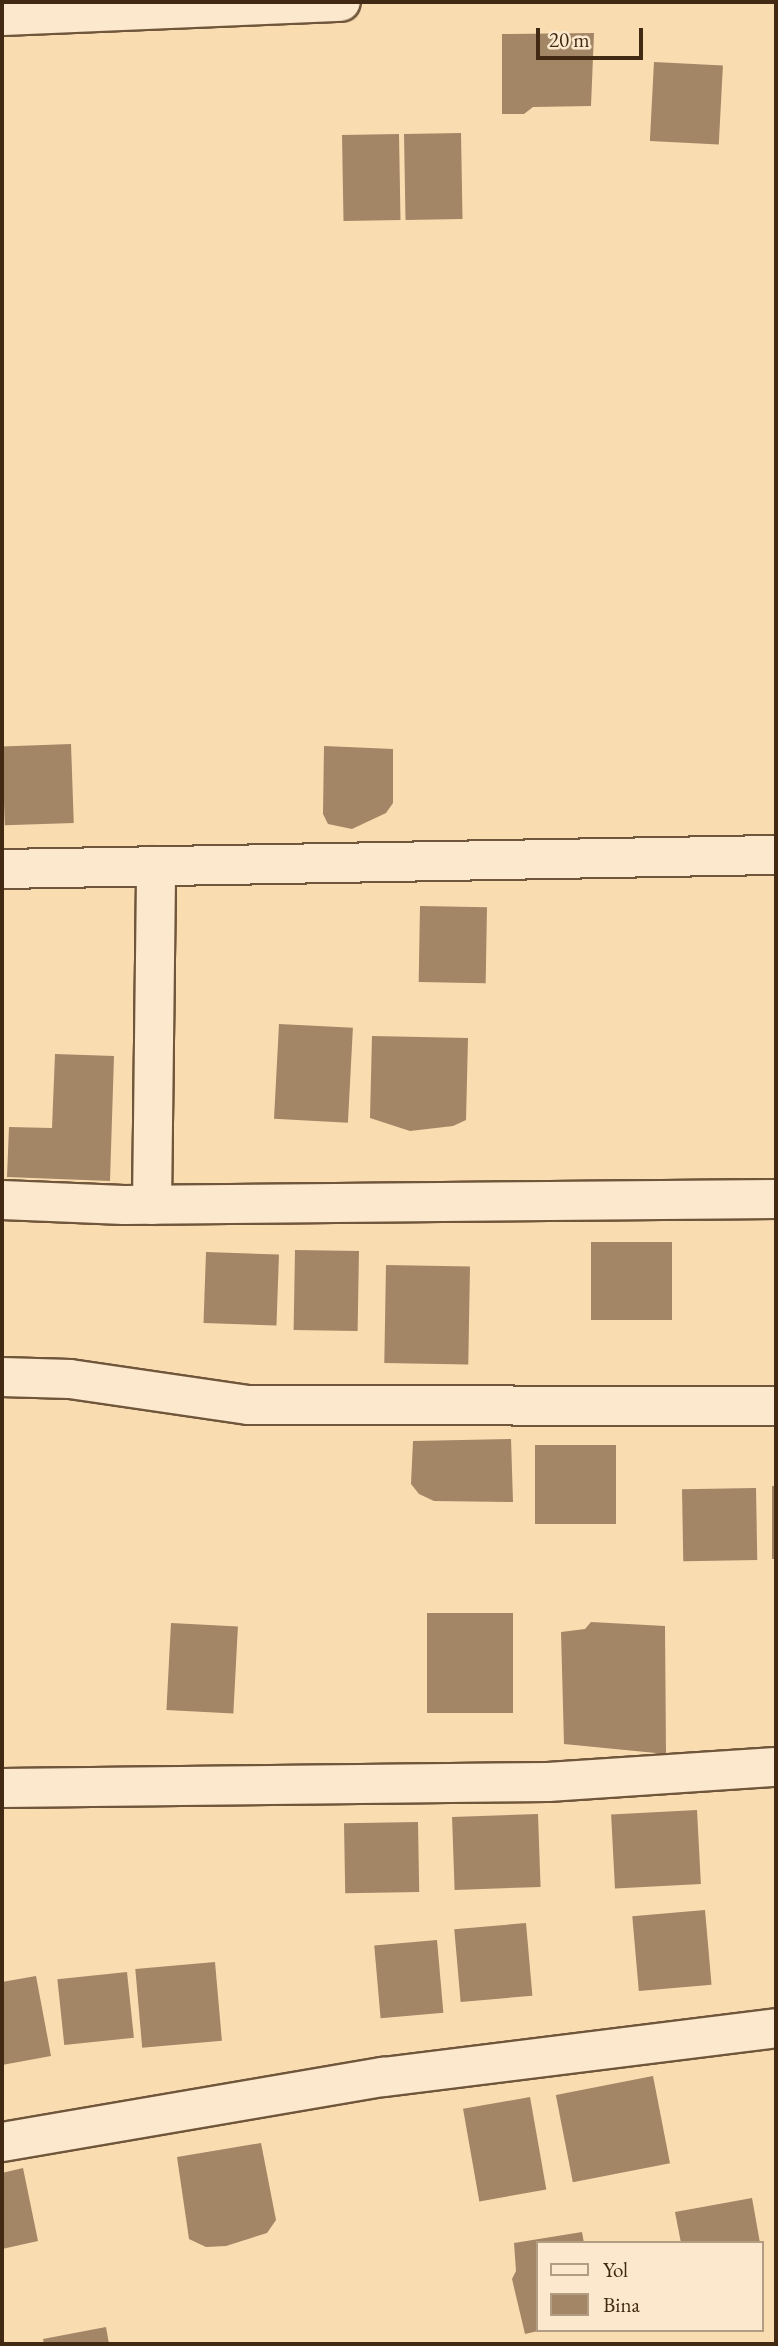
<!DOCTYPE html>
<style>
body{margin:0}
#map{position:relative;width:778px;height:2346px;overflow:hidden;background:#fadcb1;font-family:"EB Garamond",serif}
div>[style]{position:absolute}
.building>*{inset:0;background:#a28666;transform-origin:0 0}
.roads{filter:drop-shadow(2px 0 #70563b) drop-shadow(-2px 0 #70563b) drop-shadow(0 2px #70563b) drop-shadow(0 -2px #70563b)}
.minor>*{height:38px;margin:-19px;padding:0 19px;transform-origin:19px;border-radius:19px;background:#fce8cc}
span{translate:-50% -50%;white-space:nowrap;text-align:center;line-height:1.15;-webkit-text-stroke:5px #fce8cc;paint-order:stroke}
.frame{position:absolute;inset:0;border:4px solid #422914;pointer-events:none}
.legend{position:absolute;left:536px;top:2241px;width:228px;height:91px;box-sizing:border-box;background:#fce8cc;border:2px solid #b29c82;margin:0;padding:9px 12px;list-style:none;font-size:21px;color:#422914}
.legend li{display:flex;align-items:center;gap:14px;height:35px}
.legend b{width:35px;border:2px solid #b29c82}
.scale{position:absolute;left:536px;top:28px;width:107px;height:32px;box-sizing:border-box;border:4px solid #422914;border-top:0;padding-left:9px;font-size:21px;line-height:24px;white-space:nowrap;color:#422914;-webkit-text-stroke:5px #fce8cc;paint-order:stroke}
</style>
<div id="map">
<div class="building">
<div style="clip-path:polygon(594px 33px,591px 106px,533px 107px,524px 114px,502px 114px,502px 34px)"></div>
<div style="left:654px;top:62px;width:69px;height:79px;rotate:3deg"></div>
<div style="left:461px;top:133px;width:86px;height:57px;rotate:89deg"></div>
<div style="left:399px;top:134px;width:86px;height:57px;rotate:89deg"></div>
<div style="left:71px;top:744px;width:79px;height:69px;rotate:88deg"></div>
<div style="clip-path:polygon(324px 746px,393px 749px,393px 803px,386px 813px,352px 829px,328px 824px,323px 814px)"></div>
<div style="left:420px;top:906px;width:67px;height:76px;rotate:1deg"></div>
<div style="left:279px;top:1024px;width:74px;height:95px;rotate:3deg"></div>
<div style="clip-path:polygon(372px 1036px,468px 1038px,466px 1120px,453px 1126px,410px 1131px,370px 1118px)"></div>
<div style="clip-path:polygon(55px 1054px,114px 1056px,110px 1181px,7px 1177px,9px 1127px,52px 1128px)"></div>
<div style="left:591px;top:1242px;width:81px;height:78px"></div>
<div style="left:295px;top:1250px;width:64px;height:80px;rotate:1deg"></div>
<div style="left:206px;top:1252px;width:73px;height:71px;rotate:2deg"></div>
<div style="left:386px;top:1265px;width:84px;height:98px;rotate:1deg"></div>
<div style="clip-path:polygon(511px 1439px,513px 1502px,434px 1501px,419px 1494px,411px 1484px,413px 1441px)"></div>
<div style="left:535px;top:1445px;width:81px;height:79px"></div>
<div style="left:772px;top:1486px;width:4px;height:73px"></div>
<div style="left:756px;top:1488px;width:72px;height:74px;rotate:89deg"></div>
<div style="left:427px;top:1613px;width:86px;height:100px"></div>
<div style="clip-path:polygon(591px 1622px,665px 1626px,666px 1754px,564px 1744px,561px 1632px,585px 1629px)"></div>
<div style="left:171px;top:1623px;width:67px;height:87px;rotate:3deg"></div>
<div style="left:697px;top:1810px;width:74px;height:86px;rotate:87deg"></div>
<div style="left:538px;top:1814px;width:73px;height:86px;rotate:88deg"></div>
<div style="left:418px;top:1822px;width:70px;height:74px;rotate:89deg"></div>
<div style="left:705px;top:1910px;width:75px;height:73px;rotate:85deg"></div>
<div style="left:526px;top:1923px;width:73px;height:72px;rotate:85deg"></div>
<div style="left:437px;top:1940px;width:73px;height:63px;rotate:85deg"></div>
<div style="left:215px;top:1962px;width:79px;height:80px;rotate:85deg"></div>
<div style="left:127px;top:1972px;width:66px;height:70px;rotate:84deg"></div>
<div style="clip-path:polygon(36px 1976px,51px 2056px,2px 2065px,2px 1982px)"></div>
<div style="left:653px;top:2076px;width:89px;height:99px;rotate:79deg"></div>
<div style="left:530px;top:2097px;width:94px;height:68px;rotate:80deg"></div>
<div style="clip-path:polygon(261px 2143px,276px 2220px,267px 2233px,226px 2246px,206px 2247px,189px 2239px,177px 2157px)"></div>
<div style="clip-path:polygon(23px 2168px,38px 2241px,2px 2249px,2px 2173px)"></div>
<div style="clip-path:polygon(752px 2198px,760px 2243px,681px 2243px,675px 2212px)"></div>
<div style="clip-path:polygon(582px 2232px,584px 2243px,538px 2243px,538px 2331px,525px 2334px,512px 2279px,516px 2271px,514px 2243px)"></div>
<div style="clip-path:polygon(106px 2327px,109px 2344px,44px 2344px,43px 2339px)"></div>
</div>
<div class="roads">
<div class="minor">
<div style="left:2px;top:16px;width:339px;rotate:-2.4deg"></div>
<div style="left:2px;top:869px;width:774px;rotate:-1.04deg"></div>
<div style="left:2px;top:1200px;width:122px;rotate:2.3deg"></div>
<div style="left:124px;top:1205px;width:652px;rotate:-0.53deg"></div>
<div style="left:152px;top:1205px;width:339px;rotate:-89.3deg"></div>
<div style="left:2px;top:1377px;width:68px;rotate:1.7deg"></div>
<div style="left:70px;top:1379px;width:180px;rotate:8.3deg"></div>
<div style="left:248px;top:1405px;width:528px;rotate:0.11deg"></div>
<div style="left:2px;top:1788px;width:546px;rotate:-0.63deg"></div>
<div style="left:548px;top:1782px;width:228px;rotate:-3.8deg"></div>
<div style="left:2px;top:2142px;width:387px;rotate:-9.7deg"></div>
<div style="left:384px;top:2077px;width:395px;rotate:-7.1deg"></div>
</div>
</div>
<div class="frame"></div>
<ul class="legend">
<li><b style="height:9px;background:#fce8cc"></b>Yol</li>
<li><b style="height:19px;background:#a28666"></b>Bina</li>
</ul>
<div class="scale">20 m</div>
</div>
